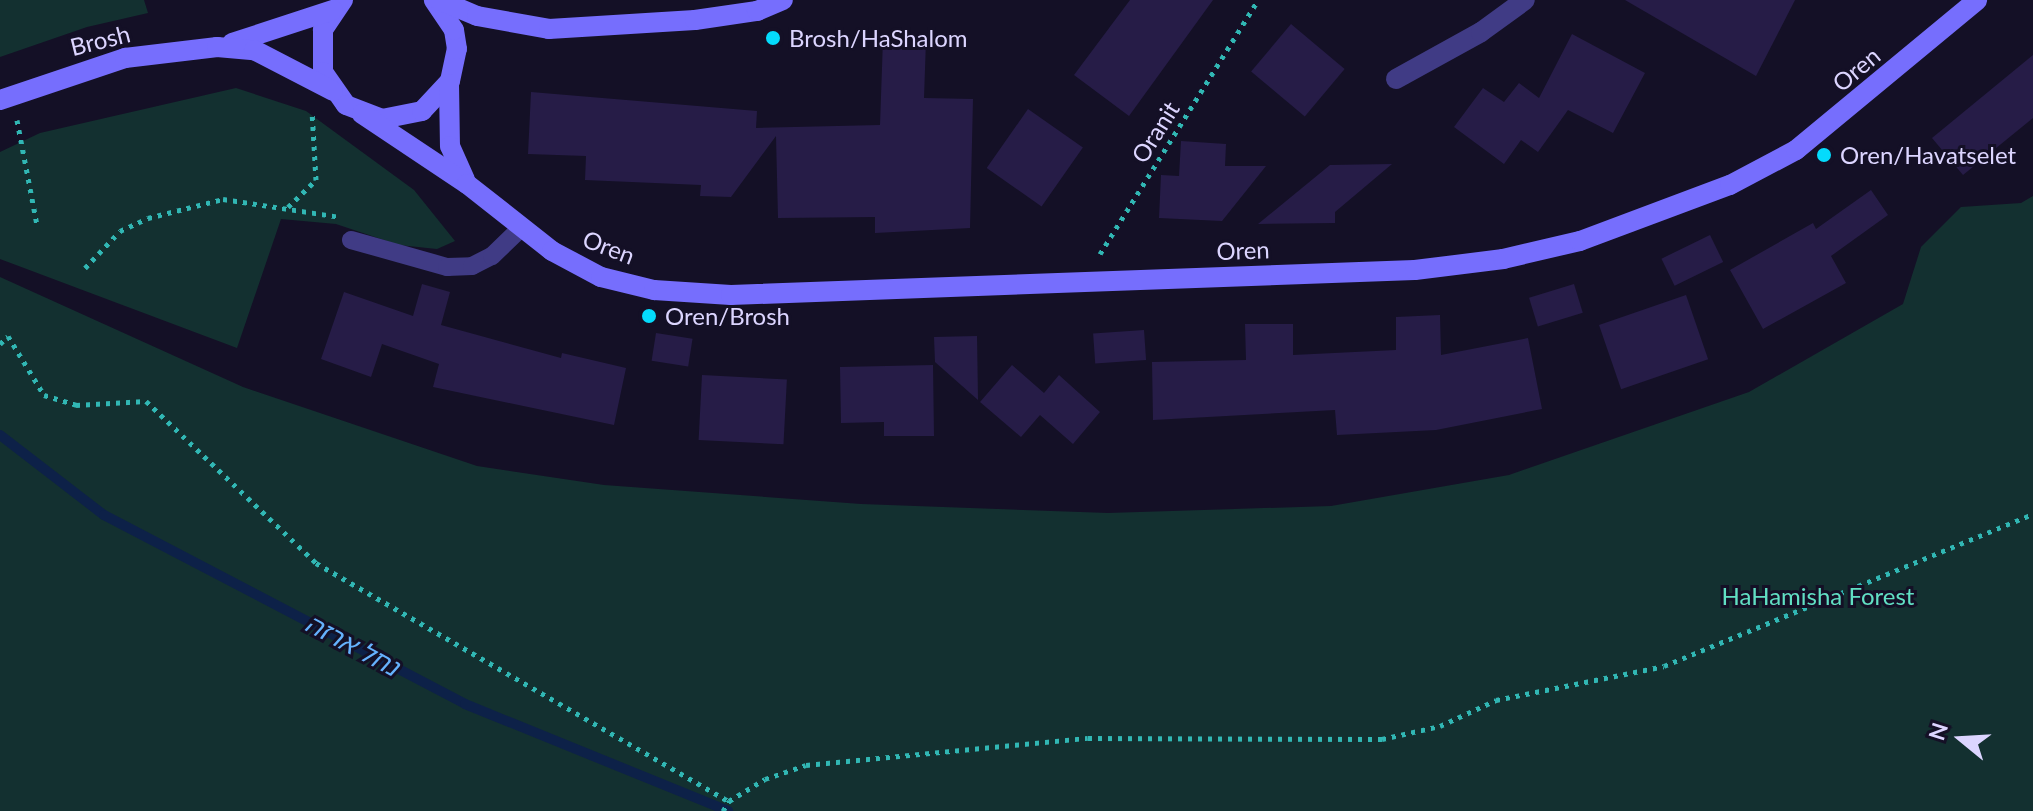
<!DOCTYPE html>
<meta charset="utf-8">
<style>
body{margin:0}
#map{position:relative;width:2033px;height:811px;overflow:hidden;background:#141026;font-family:Lato,"Noto Sans Hebrew",sans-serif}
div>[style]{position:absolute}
.green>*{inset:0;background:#133030}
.stream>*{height:10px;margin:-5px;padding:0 5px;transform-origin:5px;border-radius:5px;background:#0d2148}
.building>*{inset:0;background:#261c47;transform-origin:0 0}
.path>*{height:5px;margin-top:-2.5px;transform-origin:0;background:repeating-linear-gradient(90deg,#31b7b4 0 4px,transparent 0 10px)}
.lane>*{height:18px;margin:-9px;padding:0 9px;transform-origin:9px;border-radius:9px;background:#403b85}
.street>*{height:20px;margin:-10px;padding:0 10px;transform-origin:10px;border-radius:10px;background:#403b85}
.secondary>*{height:20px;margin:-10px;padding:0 10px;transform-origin:10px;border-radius:10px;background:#766efd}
.dots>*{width:22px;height:22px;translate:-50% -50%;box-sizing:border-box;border:4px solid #141026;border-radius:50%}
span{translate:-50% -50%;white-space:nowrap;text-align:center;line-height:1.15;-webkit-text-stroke:6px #141026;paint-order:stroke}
.poi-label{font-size:24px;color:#dcd5ff}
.left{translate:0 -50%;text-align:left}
.street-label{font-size:24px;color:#dcd5ff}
.park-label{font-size:24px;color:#61dfc3}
.water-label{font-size:26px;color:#65b2fd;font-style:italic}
.north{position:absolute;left:1921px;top:699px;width:80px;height:80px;-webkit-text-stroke:6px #141026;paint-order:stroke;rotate:288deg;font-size:22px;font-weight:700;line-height:32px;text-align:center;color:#dcd5ff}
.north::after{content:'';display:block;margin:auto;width:28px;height:36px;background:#dcd5ff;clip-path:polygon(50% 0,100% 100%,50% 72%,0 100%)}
</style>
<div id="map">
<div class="green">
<div style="clip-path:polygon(0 0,144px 0,148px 13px,87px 27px,0 57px)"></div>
<div style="clip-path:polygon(236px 88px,306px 111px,414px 190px,455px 241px,437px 249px,399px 245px,336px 224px,281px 219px,237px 348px,0 259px,0 152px,40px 133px)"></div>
<div style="clip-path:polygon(2033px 196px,2033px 811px,0 811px,0 277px,243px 387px,477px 466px,604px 485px,861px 504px,1108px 513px,1331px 506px,1509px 475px,1749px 392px,1903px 304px,1921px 247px,1961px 207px,2021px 203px)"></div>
</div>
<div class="stream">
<div style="left:0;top:435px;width:131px;rotate:37.6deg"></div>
<div style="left:104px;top:515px;width:407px;rotate:27.6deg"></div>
<div style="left:465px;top:704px;width:284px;rotate:22.1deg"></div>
</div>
<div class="building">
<div style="clip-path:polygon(1130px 0,1213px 0,1129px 116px,1074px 75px)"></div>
<div style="clip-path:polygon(1625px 0,1795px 0,1756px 76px)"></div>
<div style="left:1291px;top:24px;width:70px;height:62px;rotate:40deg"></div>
<div style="clip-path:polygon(1572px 34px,1645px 73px,1613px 133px,1568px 110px,1538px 152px,1521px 140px,1504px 164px,1454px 127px,1483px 88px,1504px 102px,1519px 83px,1539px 98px)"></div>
<div style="clip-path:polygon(883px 39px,926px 40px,924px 98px,973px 99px,970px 228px,875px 233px,875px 217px,778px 218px,776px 136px,731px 197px,700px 196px,701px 185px,585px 180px,586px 156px,528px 154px,531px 92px,757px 111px,756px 128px,880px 125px)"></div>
<div style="clip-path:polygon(2033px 55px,2033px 118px,1963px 175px,1932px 138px)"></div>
<div style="left:1028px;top:109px;width:67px;height:72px;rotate:35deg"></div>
<div style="clip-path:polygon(1181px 141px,1226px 144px,1225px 166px,1266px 166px,1222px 221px,1159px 218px,1161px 175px,1179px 176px)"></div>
<div style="clip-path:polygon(1392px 164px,1335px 212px,1335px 223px,1258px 224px,1330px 165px)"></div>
<div style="clip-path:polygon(1871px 190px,1888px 215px,1831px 256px,1846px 283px,1763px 329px,1730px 270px,1813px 223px,1816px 229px)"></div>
<div style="left:1710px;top:235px;width:30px;height:54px;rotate:64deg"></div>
<div style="clip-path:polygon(422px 284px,450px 292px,441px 325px,561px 358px,562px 353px,626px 368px,614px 425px,433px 387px,439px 364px,382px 344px,371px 377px,321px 359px,344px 292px,413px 316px)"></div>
<div style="left:1574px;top:284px;width:30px;height:47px;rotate:73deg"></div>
<div style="left:1686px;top:295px;width:68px;height:92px;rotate:71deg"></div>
<div style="clip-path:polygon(1440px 315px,1441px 355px,1528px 338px,1542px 409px,1436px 430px,1337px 435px,1335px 410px,1153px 420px,1152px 362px,1246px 360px,1245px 324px,1293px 324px,1293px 355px,1396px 350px,1396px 317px)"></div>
<div style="left:1144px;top:330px;width:30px;height:51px;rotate:86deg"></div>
<div style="left:656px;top:333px;width:37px;height:28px;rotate:9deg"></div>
<div style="clip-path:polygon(977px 336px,978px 400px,935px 362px,934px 337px)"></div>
<div style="clip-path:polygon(933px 365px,934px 436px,884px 436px,884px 422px,841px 423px,840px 367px)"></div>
<div style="clip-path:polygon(1012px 365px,1044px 393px,1059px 375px,1100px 412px,1073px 444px,1040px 415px,1021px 437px,980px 402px)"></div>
<div style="left:702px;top:375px;width:85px;height:65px;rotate:3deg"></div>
</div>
<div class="path">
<div style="left:17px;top:120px;width:107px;rotate:79.2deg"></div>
<div style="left:288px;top:207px;width:39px;rotate:-44deg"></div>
<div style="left:316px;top:180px;width:69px;rotate:-93.3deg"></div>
<div style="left:1100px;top:254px;width:299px;rotate:-58.1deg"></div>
<div style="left:85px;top:268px;width:51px;rotate:-46.6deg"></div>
<div style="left:120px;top:231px;width:31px;rotate:-25deg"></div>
<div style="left:148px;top:218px;width:77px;rotate:-14.2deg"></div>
<div style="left:223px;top:199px;width:118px;rotate:8.7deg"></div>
<div style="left:0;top:344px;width:11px;rotate:-45deg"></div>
<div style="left:8px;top:336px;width:69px;rotate:58.6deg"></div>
<div style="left:44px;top:395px;width:34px;rotate:17deg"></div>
<div style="left:76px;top:405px;width:70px;rotate:-3.3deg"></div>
<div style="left:146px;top:401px;width:235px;rotate:43.6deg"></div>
<div style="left:316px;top:563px;width:477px;rotate:30deg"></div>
<div style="left:723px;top:811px;width:12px;rotate:-59deg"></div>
<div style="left:729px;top:801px;width:42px;rotate:-31.4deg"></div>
<div style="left:765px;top:779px;width:43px;rotate:-18.9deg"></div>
<div style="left:806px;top:765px;width:283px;rotate:-5.5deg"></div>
<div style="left:1088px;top:738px;width:294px;rotate:0.2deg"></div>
<div style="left:1382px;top:739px;width:59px;rotate:-12.6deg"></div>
<div style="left:1440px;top:726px;width:62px;rotate:-24.9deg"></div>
<div style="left:1496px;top:700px;width:171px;rotate:-11.4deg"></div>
<div style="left:1664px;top:666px;width:399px;rotate:-22.4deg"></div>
</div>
<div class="lane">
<div style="left:351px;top:240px;width:100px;rotate:15.7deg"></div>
<div style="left:447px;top:267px;width:25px;rotate:-2deg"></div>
<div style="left:472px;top:266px;width:22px;rotate:-27deg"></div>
<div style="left:492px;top:256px;width:40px;rotate:-44deg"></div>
</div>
<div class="street">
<div style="left:1396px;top:79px;width:97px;rotate:-28.9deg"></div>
<div style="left:1481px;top:32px;width:54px;rotate:-36deg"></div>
</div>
<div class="secondary">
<div style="left:343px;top:0;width:36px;rotate:124deg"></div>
<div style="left:323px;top:30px;width:42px;rotate:90deg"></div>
<div style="left:323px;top:72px;width:40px;rotate:55.1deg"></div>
<div style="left:346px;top:105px;width:39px;rotate:21deg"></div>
<div style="left:382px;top:119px;width:41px;rotate:-11.3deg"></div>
<div style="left:422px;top:111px;width:41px;rotate:-47deg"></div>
<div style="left:450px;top:81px;width:33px;rotate:-78deg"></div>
<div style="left:457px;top:49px;width:19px;rotate:-99deg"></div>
<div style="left:454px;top:30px;width:36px;rotate:-124deg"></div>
<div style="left:439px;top:0;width:41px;rotate:22.8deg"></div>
<div style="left:477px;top:16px;width:73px;rotate:10.2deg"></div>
<div style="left:549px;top:29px;width:146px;rotate:-3.5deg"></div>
<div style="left:695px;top:20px;width:63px;rotate:-8.3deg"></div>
<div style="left:757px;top:11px;width:28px;rotate:-23deg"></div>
<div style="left:232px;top:43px;width:106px;rotate:-18.1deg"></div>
<div style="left:449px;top:84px;width:62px;rotate:89.1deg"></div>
<div style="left:450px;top:146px;width:37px;rotate:66deg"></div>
<div style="left:0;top:100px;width:132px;rotate:-18.6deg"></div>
<div style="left:125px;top:58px;width:93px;rotate:-6.8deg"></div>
<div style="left:217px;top:47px;width:37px;rotate:5deg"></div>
<div style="left:254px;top:50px;width:89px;rotate:27.4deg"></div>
<div style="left:362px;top:114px;width:126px;rotate:33.7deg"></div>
<div style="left:467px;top:184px;width:108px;rotate:38.2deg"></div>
<div style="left:552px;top:251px;width:55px;rotate:28deg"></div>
<div style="left:601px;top:277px;width:55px;rotate:13.8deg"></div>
<div style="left:654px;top:290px;width:77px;rotate:3.7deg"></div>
<div style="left:731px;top:295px;width:684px;rotate:-2.09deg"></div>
<div style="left:1415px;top:270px;width:89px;rotate:-7.1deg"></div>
<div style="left:1503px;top:259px;width:79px;rotate:-13.2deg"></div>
<div style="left:1580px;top:241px;width:160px;rotate:-20.5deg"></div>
<div style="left:1730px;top:185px;width:75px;rotate:-27.9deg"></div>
<div style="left:1796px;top:150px;width:235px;rotate:-39.6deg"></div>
</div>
<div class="dots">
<div style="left:773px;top:38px;background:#04dbfc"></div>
<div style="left:1824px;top:155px;background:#04dbfc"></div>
<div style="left:649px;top:316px;background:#04dbfc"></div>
</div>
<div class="poi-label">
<span class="left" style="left:789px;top:38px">Brosh/HaShalom</span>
<span class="left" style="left:1840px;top:155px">Oren/Havatselet</span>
<span class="left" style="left:665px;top:316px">Oren/Brosh</span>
</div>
<div class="street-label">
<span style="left:100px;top:40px;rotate:-14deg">Brosh</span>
<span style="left:1856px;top:69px;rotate:-40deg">Oren</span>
<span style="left:1155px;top:132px;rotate:-58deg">Oranit</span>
<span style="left:609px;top:247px;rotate:21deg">Oren</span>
<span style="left:1243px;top:250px;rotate:-2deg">Oren</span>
</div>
<div class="park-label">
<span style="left:1818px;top:596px">HaHamisha Forest</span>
</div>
<div class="water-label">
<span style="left:352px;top:645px;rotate:28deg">נחל ארזה</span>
</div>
<div class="north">N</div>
</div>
